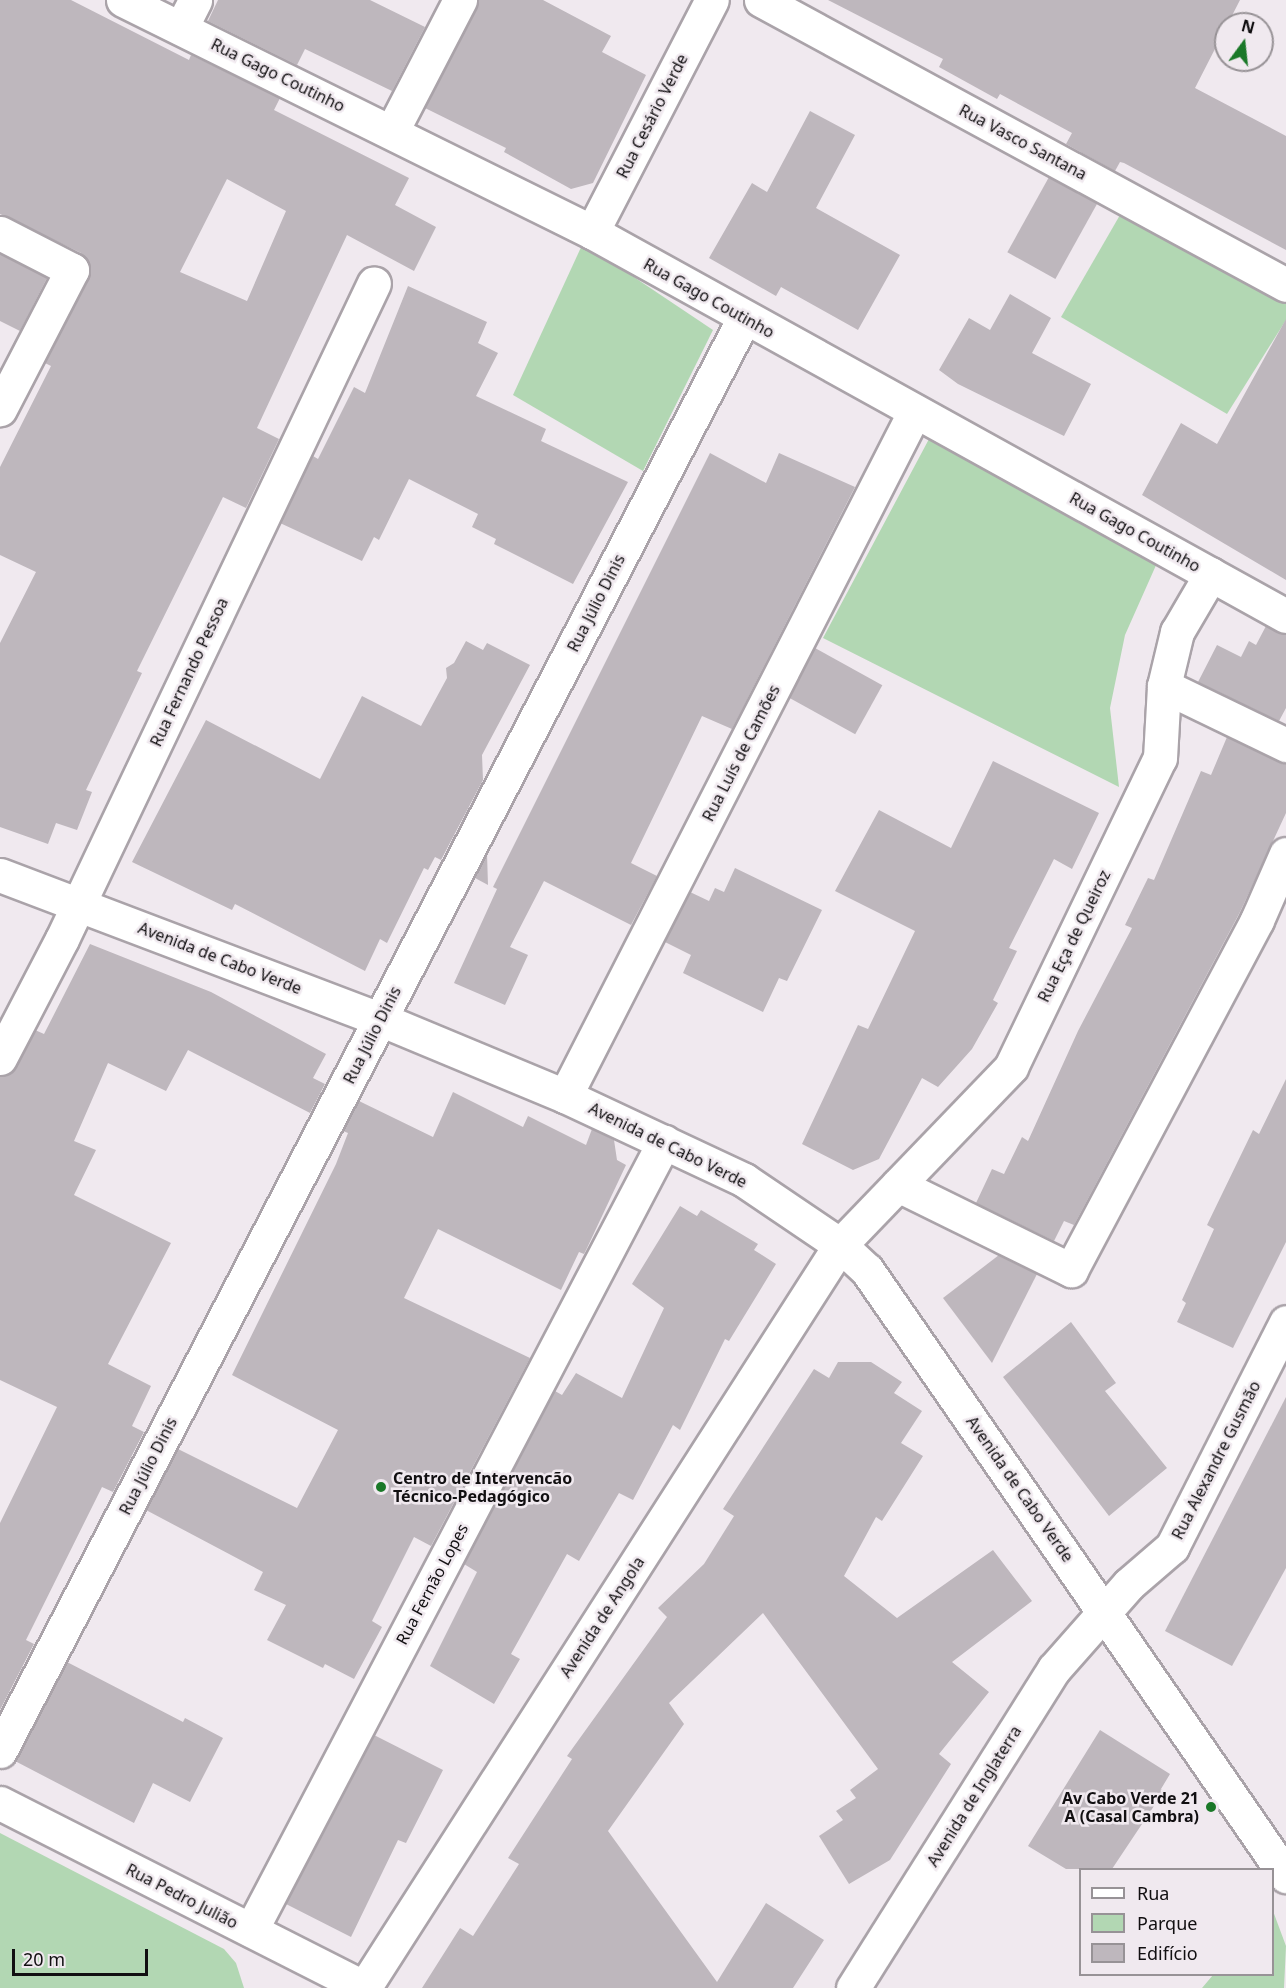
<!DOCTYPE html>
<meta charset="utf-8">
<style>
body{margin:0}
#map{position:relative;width:1286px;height:1988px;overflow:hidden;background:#f0e9ef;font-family:"Noto Sans",sans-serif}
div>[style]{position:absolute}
.green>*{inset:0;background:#b2d7b3}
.building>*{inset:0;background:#beb7bd;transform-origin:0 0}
.roads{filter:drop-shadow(2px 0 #aaa3a9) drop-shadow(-2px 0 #aaa3a9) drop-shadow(0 2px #aaa3a9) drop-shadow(0 -2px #aaa3a9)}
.minor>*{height:33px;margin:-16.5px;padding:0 16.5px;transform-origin:16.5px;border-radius:16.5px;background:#fff}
.dots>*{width:16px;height:16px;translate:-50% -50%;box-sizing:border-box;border:3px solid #f0e9ef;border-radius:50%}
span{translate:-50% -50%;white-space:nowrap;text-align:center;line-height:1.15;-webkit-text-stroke:5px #f0e9ef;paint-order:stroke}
.street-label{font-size:16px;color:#110f11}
.poi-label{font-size:16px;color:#110f11;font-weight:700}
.left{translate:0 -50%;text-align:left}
.right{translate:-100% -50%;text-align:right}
.legend{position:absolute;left:1079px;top:1868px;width:195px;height:108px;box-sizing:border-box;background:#f0e9ef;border:2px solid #979296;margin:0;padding:8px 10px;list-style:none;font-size:18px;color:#110f11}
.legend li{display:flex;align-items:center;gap:12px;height:30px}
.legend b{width:30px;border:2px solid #979296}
.north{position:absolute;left:1214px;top:12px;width:60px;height:60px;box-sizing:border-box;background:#f0e9ef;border:2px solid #979296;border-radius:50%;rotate:15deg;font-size:16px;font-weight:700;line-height:24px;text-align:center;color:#110f11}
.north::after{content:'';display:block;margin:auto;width:21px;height:27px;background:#1a7828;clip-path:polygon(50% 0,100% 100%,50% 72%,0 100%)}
.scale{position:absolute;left:12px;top:1949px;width:136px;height:27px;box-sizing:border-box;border:3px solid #110f11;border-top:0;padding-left:8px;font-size:18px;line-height:21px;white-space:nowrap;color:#110f11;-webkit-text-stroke:4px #f0e9ef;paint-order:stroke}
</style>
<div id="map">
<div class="green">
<div style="clip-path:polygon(1120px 215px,1286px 304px,1286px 320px,1227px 414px,1061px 317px)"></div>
<div style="clip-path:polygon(583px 243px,713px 330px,643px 471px,513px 395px)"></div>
<div style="clip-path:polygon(929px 439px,1157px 563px,1125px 635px,1110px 708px,1119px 787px,823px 638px)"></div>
<div style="clip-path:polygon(0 1833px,224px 1949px,236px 1963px,244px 1988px,0 1988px)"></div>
<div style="clip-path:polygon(1273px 1911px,1286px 1946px,1284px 1988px,1202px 1988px,1213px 1975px,1272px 1974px)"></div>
</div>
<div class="building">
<div style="clip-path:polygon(evenodd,0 0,71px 0,189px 60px,191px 55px,280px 98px,274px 110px,409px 178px,395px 205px,436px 227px,414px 271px,347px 235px,257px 428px,279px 439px,246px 508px,223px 497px,137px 671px,142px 673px,86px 790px,92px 792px,77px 830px,56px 823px,48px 844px,0 827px,0 643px,36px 572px,0 555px,0 467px,51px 366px,45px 363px,91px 269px,81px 253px,0 214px,0 0,227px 179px,286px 211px,247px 301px,180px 272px,227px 179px)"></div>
<div style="clip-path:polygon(218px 0,370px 0,425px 27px,392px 91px,305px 49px,297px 65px,208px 21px)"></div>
<div style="clip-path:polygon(479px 0,543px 0,611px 36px,602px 52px,646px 75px,593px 183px,571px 189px,504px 152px,506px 148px,425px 108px)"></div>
<div style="clip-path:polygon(828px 0,1240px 0,1195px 88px,1286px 136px,1286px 250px,1124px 163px,1120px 162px,1115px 171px,1066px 144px,1072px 133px,1000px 94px,997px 99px,939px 67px,943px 59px)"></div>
<div style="clip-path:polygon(810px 111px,855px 135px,816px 208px,900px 255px,858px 330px,781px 287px,776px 296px,709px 258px,752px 183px,767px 192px)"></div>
<div style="left:1049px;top:177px;width:55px;height:86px;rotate:29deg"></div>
<div style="clip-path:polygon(0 254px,47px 278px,20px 331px,0 321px)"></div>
<div style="clip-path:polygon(408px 286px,487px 322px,478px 343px,498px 353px,476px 396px,546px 429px,541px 441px,628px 482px,573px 584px,494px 544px,496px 539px,472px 527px,478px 514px,409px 479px,379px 540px,374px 537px,362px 561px,280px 523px,313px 456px,318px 459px,354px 387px,365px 393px)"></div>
<div style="clip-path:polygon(1010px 294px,1051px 318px,1032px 353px,1091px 384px,1064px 436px,958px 384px,939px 370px,969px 318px,990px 330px)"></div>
<div style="clip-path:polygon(1286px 319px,1286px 580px,1142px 495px,1181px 423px,1217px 444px)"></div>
<div style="clip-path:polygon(710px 453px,766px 483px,779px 453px,855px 487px,732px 729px,702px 716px,631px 863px,657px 876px,631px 925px,544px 881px,510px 947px,528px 955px,505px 1005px,454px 983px,497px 889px,493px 887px)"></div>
<div style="clip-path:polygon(1266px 626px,1286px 635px,1286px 708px,1279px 721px,1198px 682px,1217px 645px,1241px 657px,1249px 641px,1256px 645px)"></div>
<div style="clip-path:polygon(466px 641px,483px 650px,487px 643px,530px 665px,482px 755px,483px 780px,441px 860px,435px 857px,428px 870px,424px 868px,387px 943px,380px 939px,365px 971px,235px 904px,232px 910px,132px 862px,206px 720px,320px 779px,362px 696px,421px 726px,447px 678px,446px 668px,454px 663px)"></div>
<div style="left:815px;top:648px;width:77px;height:56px;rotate:29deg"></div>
<div style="clip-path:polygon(1227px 737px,1286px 764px,1286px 813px,1240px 912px,1074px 1225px,1064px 1221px,1054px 1241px,976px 1203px,992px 1169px,1004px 1174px,1022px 1137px,1028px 1141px,1078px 1031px,1132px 928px,1125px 925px,1148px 878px,1154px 880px,1201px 771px,1211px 775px)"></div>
<div style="clip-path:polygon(993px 761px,1099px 813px,1072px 869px,1054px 859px,1009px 948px,1017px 951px,993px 1000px,998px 1003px,972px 1049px,938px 1087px,922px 1078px,879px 1159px,853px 1170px,802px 1144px,858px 1025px,868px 1029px,915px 931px,835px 891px,879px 810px,951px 848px)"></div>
<div style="clip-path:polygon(487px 854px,488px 885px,475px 878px)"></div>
<div style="clip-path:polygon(735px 868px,822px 910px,787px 981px,779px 978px,763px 1012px,683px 973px,691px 955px,665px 942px,690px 892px,709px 901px,715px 888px,724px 892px)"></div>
<div style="clip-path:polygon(90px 944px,211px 992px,326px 1054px,313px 1078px,325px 1084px,310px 1113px,188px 1050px,166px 1091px,108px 1063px,74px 1141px,96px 1150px,74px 1195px,171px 1243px,108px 1364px,151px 1386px,132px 1426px,144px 1432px,113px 1492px,102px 1487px,26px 1640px,34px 1644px,0 1710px,0 1523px,57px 1407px,0 1380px,0 1077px,16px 1067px,35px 1030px,44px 1034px)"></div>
<div style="clip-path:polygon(1286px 1079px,1286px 1242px,1233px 1348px,1177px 1322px,1186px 1303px,1182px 1300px,1214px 1229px,1207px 1225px,1253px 1130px,1259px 1134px)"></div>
<div style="clip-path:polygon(453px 1092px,523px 1127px,528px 1116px,586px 1145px,592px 1129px,614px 1140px,617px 1160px,626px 1165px,587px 1248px,584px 1254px,579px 1252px,561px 1290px,438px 1229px,404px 1298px,530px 1358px,431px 1546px,414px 1537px,372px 1621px,382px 1627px,354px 1679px,325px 1664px,323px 1668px,267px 1640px,286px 1605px,254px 1590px,263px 1572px,146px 1510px,178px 1449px,297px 1508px,338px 1430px,232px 1375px,336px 1164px,348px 1133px,343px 1131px,359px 1101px,433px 1137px)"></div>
<div style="clip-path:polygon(680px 1206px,697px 1216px,701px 1210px,758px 1244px,754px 1250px,776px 1264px,729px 1341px,725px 1339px,680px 1430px,673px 1425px,633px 1500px,619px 1493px,579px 1561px,567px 1554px,511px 1654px,520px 1659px,494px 1704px,430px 1666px,477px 1572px,464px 1564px,555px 1391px,562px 1395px,576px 1373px,622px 1398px,664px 1308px,632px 1284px)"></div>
<div style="clip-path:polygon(999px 1255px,1037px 1274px,992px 1363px,943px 1298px)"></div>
<div style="clip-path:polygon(1071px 1322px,1116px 1383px,1105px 1391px,1167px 1468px,1109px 1516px,1003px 1377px)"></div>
<div style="clip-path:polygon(838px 1362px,871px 1362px,902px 1382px,894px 1393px,922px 1411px,901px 1443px,923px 1456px,882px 1521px,876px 1517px,844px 1576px,897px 1618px,993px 1550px,1032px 1601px,952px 1662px,989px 1692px,939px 1754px,951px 1764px,890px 1860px,849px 1884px,819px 1836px,843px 1820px,836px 1811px,856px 1798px,850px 1790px,878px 1769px,763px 1613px,669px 1703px,684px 1724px,608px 1831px,717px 1982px,766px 1903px,824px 1940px,793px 1988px,422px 1988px,460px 1928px,473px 1936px,519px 1864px,508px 1858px,572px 1759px,567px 1756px,667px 1617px,658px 1608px,704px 1564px,734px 1516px,723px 1509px,814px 1369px,829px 1378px)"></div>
<div style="clip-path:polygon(1286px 1397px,1286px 1568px,1232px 1666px,1165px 1631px)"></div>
<div style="clip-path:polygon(67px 1662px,183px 1722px,185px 1718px,223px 1738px,190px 1802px,153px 1783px,134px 1823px,15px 1761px)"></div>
<div style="clip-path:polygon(1100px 1730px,1170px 1774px,1161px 1789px,1164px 1791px,1112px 1869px,1066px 1869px,1028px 1846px)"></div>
<div style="clip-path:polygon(374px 1735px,443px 1770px,406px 1843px,398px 1840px,351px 1937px,286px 1904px)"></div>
</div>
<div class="roads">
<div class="minor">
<div style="left:123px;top:0;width:523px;rotate:26.32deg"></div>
<div style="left:592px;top:232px;width:793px;rotate:28.96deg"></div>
<div style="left:761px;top:0;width:597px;rotate:28.5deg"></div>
<div style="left:181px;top:28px;width:31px;rotate:-63deg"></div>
<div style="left:392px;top:131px;width:148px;rotate:-62.6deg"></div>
<div style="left:592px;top:232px;width:261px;rotate:-62.7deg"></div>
<div style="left:0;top:233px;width:81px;rotate:27.2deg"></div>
<div style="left:72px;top:270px;width:157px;rotate:117.4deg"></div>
<div style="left:1164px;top:686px;width:136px;rotate:25.8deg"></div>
<div style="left:0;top:875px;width:406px;rotate:20.8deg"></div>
<div style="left:380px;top:1019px;width:200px;rotate:22.6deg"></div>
<div style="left:565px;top:1096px;width:198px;rotate:25.1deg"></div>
<div style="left:744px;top:1180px;width:116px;rotate:34.1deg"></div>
<div style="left:840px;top:1245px;width:37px;rotate:43deg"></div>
<div style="left:867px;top:1270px;width:737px;rotate:55.34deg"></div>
<div style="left:0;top:1058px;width:134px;rotate:-62.5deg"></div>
<div style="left:62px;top:939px;width:726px;rotate:-64.56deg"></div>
<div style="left:565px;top:1096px;width:769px;rotate:-62.94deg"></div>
<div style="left:898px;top:1185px;width:193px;rotate:26.2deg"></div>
<div style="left:1071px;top:1270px;width:396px;rotate:-62deg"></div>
<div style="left:1257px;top:920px;width:72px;rotate:-66.3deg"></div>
<div style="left:0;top:1751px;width:1615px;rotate:-62.56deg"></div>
<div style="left:0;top:1803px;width:408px;rotate:26.9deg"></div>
<div style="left:251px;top:1930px;width:890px;rotate:-62.34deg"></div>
<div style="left:364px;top:1988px;width:882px;rotate:-57.35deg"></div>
<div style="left:840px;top:1245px;width:247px;rotate:-46.1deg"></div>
<div style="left:1011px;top:1067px;width:343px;rotate:-64.3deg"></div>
<div style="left:1160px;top:758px;width:72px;rotate:-86.8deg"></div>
<div style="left:1164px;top:686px;width:56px;rotate:-76.5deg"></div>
<div style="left:1177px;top:632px;width:67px;rotate:-59.6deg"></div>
<div style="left:853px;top:1988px;width:377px;rotate:-57.8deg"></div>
<div style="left:1054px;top:1669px;width:113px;rotate:-48.6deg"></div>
<div style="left:1129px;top:1584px;width:57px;rotate:-40.7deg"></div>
<div style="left:1172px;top:1547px;width:252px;rotate:-63.1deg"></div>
</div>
</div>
<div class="dots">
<div style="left:381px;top:1487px;background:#1a7828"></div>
<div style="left:1211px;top:1807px;background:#1a7828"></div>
</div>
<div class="street-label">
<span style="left:278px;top:75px;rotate:26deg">Rua Gago Coutinho</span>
<span style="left:652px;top:116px;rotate:-63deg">Rua Cesário Verde</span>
<span style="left:1023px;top:142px;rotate:28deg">Rua Vasco Santana</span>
<span style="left:709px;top:298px;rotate:29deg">Rua Gago Coutinho</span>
<span style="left:1135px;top:532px;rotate:29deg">Rua Gago Coutinho</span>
<span style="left:596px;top:603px;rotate:-63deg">Rua Júlio Dinis</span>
<span style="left:189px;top:672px;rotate:-65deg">Rua Fernando Pessoa</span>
<span style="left:741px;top:753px;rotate:-63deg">Rua Luís de Camões</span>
<span style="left:1074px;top:936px;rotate:-64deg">Rua Eça de Queiroz</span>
<span style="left:220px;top:958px;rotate:21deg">Avenida de Cabo Verde</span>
<span style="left:372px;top:1035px;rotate:-63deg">Rua Júlio Dinis</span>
<span style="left:668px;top:1145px;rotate:26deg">Avenida de Cabo Verde</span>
<span style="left:1216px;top:1460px;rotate:-63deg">Rua Alexandre Gusmão</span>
<span style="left:148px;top:1466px;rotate:-63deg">Rua Júlio Dinis</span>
<span style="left:1020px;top:1489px;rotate:55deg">Avenida de Cabo Verde</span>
<span style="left:432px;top:1584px;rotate:-62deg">Rua Fernão Lopes</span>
<span style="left:602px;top:1617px;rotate:-57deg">Avenida de Angola</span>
<span style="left:974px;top:1796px;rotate:-58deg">Avenida de Inglaterra</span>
<span style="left:182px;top:1896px;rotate:27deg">Rua Pedro Julião</span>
</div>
<div class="poi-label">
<span class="left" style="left:393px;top:1487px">Centro de Intervencão<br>Técnico-Pedagógico</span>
<span class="right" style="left:1199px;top:1807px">Av Cabo Verde 21<br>A (Casal Cambra)</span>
</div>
<ul class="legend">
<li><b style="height:8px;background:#fff"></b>Rua</li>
<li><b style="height:16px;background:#b2d7b3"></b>Parque</li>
<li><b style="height:16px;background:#beb7bd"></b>Edifício</li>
</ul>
<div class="north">N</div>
<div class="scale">20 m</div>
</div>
